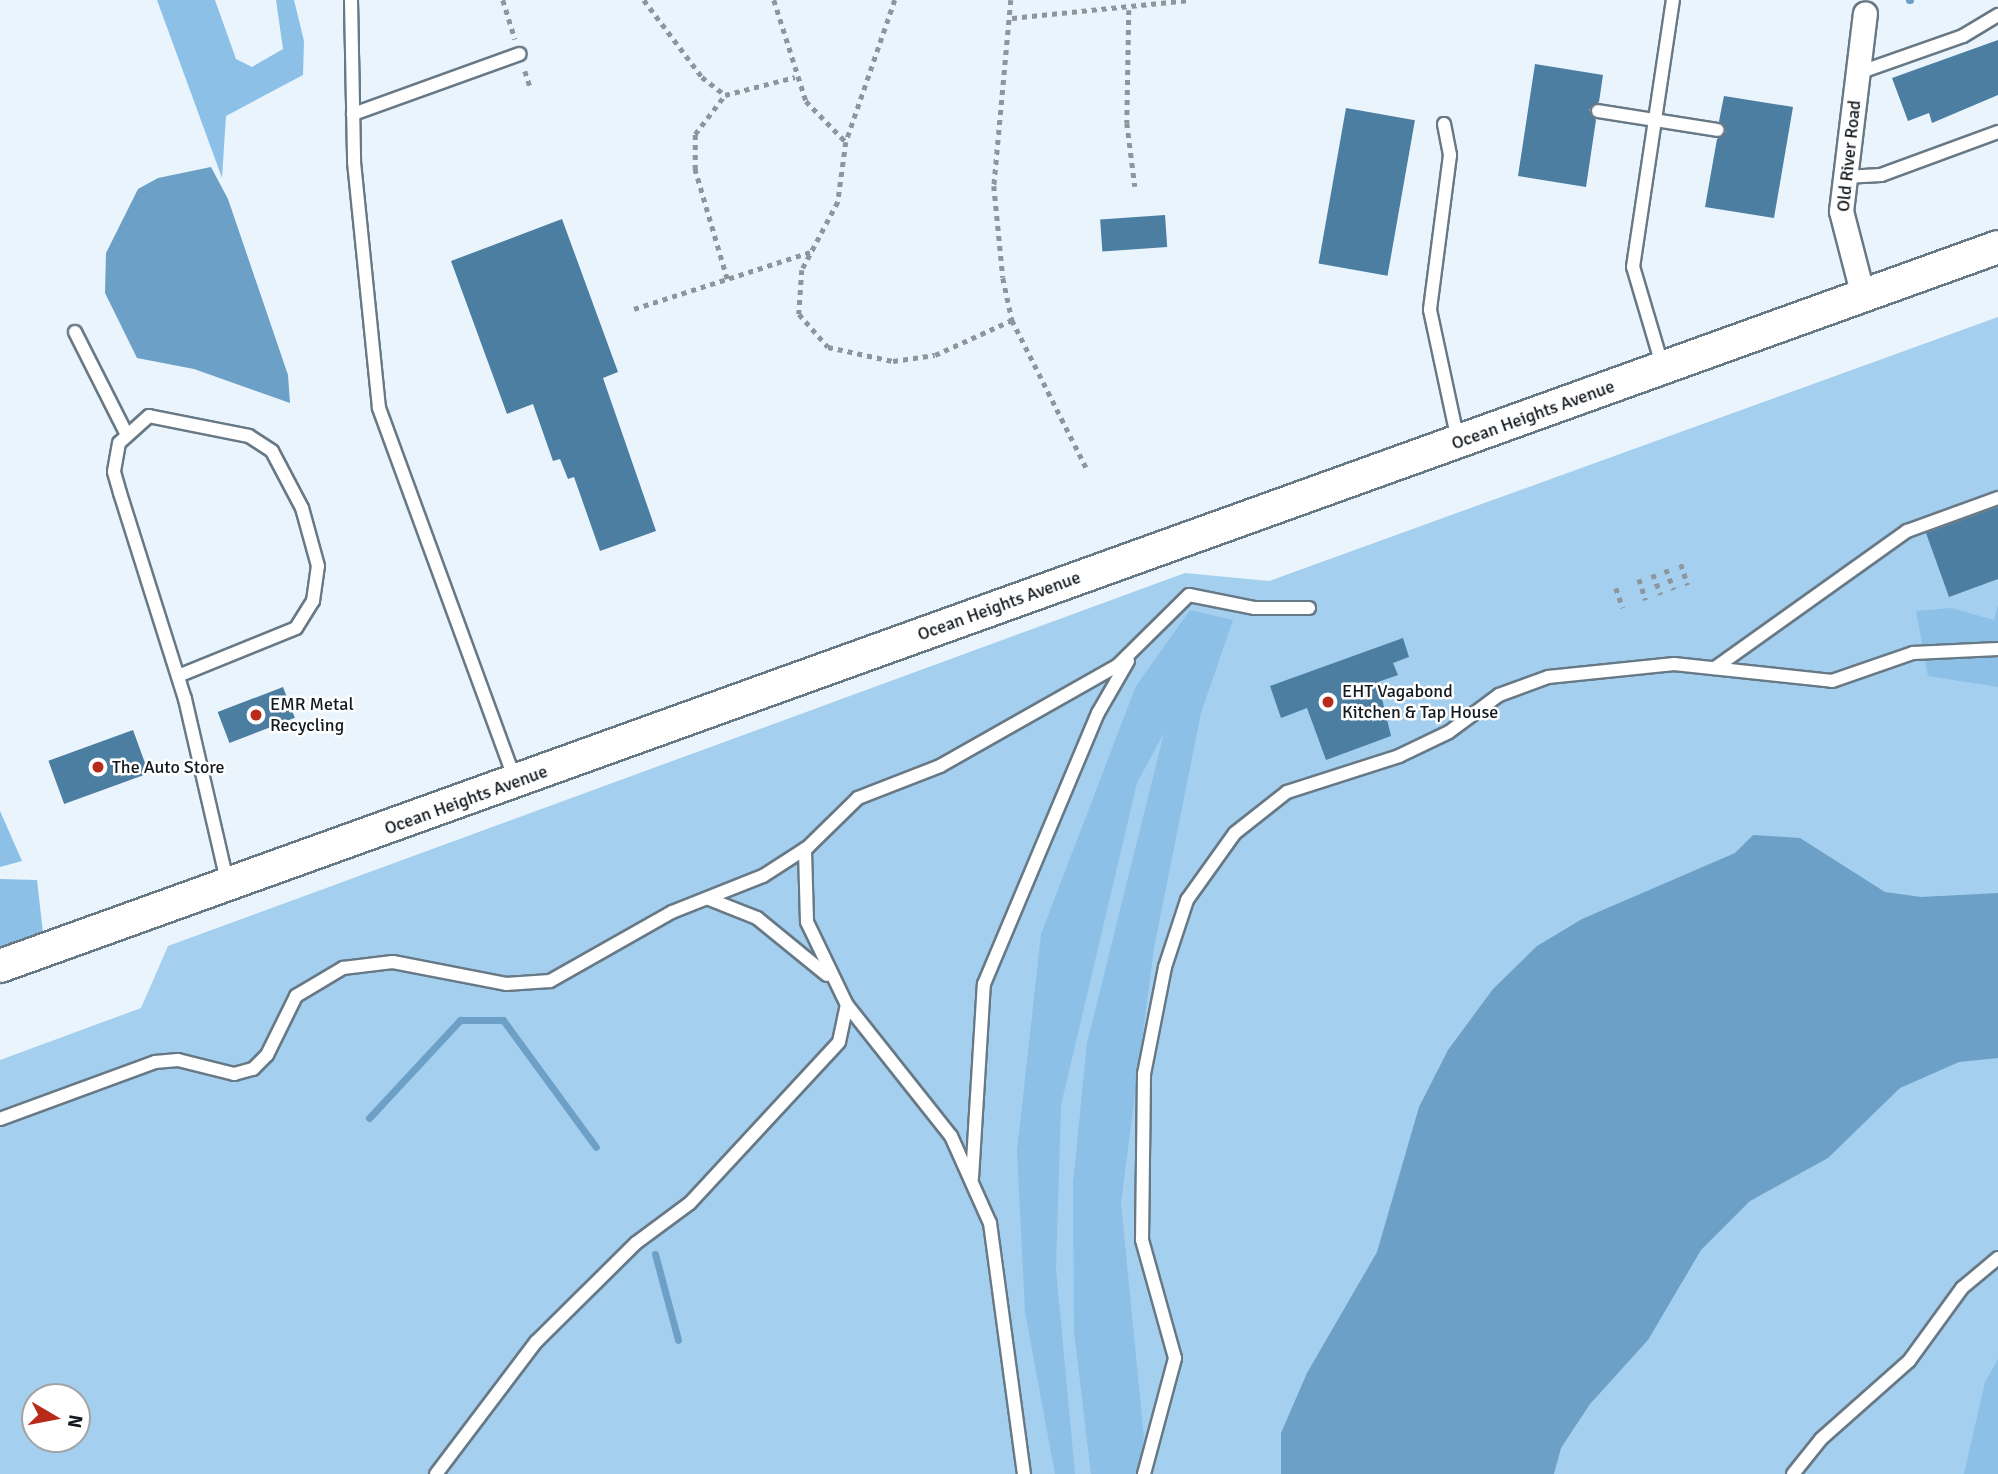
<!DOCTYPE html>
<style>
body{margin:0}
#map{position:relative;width:1998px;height:1474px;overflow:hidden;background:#e9f4fd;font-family:Signika,sans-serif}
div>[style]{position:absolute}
.green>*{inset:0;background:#a4cfef}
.forest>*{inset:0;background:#8cc0e7}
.water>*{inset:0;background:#6da0c6}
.stream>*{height:7px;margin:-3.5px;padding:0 3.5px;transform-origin:3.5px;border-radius:3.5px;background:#6da0c6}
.building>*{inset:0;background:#4b7ea1;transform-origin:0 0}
.path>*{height:4.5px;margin-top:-2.25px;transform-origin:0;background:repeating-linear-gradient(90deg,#8d969d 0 5px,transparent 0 10px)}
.roads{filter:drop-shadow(2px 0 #687986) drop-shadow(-2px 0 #687986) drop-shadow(0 2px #687986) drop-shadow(0 -2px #687986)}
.lane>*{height:12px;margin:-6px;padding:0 6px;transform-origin:6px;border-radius:6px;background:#fff}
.street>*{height:23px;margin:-11.5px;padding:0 11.5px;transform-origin:11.5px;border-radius:11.5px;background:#fff}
.secondary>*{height:32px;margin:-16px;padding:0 16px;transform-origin:16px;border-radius:16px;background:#fff}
.dots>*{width:19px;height:19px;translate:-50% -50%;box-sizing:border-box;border:4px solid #fff;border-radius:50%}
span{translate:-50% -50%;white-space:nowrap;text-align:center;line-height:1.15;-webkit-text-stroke:5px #fff;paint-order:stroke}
.street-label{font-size:18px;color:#13191e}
.poi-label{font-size:18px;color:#13191e}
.left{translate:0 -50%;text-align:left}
.north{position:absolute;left:21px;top:1383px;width:70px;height:70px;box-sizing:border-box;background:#fff;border:2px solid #a1a3a5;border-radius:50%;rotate:100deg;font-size:19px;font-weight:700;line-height:28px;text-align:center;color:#13191e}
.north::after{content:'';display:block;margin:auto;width:24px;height:32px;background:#b82b19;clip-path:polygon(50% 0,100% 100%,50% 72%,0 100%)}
</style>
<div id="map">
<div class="green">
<div style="clip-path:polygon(evenodd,1998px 317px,1998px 1474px,0 1474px,0 1060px,141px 1008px,168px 946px,1185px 573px,1269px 581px,1998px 317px,35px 1397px,77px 1397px,77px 1439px,35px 1439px,35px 1397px)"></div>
</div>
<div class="forest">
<div style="clip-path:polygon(157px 0,215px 0,236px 59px,252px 67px,283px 49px,276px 0,294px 0,304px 41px,303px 75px,226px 116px,222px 178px)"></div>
<div style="clip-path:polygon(1998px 605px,1998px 687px,1928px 676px,1916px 611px,1951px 608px,1994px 620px)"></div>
<div style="clip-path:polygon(1190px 610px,1233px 620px,1201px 713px,1154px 948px,1121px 1203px,1144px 1438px,1137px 1474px,1091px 1474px,1074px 1332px,1073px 1184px,1087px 1043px,1164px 733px,1137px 783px,1061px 1105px,1056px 1269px,1075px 1474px,1055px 1474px,1025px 1312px,1017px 1151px,1041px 934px,1136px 686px)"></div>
<div style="clip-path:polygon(0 811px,22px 861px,0 867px)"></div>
<div style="clip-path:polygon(0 879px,37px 880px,43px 933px,0 949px)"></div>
<div style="clip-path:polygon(1998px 1359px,1998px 1474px,1964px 1474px,1985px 1382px)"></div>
</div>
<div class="water">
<div style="clip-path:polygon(211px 167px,228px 199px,288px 375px,290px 403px,194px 369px,137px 358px,105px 293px,106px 253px,138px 189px,158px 178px)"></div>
<div style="clip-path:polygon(1753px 835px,1800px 838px,1885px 892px,1921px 897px,1998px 893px,1998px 1058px,1959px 1062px,1900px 1088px,1828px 1158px,1750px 1201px,1701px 1250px,1648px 1340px,1590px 1404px,1561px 1448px,1554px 1474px,1281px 1474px,1281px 1433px,1307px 1373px,1377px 1252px,1419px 1107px,1448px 1050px,1493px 989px,1537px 946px,1582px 919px,1735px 853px)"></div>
</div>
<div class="stream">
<div style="left:1909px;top:0;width:1px"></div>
<div style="left:369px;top:1118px;width:134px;rotate:-47.1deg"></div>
<div style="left:460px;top:1020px;width:43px"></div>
<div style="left:503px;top:1020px;width:157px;rotate:53.8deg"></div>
<div style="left:655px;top:1254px;width:89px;rotate:75deg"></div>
</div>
<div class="building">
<div style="clip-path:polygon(1998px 40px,1998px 95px,1932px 123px,1929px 113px,1908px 121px,1892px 78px)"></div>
<div style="clip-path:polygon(1535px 64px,1603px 75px,1599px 102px,1589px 110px,1596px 120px,1586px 187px,1518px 176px)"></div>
<div style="clip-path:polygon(1724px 96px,1793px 107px,1774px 218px,1705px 207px,1717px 139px,1726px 132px,1719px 121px)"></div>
<div style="left:1346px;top:108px;width:70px;height:158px;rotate:10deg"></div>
<div style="left:1165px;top:215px;width:32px;height:65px;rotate:86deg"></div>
<div style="clip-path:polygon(562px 219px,618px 372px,603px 378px,656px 531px,600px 551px,574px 477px,568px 479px,560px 459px,553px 461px,533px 404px,507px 414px,451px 261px)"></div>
<div style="clip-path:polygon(1998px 507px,1998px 579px,1949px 597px,1926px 533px)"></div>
<div style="clip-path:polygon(1403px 638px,1409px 657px,1393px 663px,1398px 675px,1378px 682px,1391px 736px,1326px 760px,1307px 708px,1281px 718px,1270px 686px)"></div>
<div style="left:283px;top:687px;width:33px;height:70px;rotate:69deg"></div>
<div style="left:133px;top:730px;width:46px;height:90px;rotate:70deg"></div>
</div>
<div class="path">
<div style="left:503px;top:0;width:41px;rotate:72.9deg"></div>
<div style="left:644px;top:0;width:96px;rotate:53deg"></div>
<div style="left:702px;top:77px;width:29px;rotate:38deg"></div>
<div style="left:774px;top:0;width:106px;rotate:72.4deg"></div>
<div style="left:806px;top:101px;width:57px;rotate:45.7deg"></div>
<div style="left:895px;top:0;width:150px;rotate:109deg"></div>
<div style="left:846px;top:142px;width:61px;rotate:97.6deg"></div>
<div style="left:838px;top:202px;width:77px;rotate:117.9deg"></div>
<div style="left:802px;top:270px;width:44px;rotate:93.9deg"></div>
<div style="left:799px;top:314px;width:44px;rotate:48.7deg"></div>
<div style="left:828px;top:347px;width:66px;rotate:12.2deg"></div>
<div style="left:893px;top:361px;width:42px;rotate:-8.1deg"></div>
<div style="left:935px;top:355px;width:85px;rotate:-24.4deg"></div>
<div style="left:1011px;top:0;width:187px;rotate:95.2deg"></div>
<div style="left:994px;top:186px;width:92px;rotate:84.4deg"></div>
<div style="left:1003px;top:278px;width:43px;rotate:77.9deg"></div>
<div style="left:1012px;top:320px;width:167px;rotate:63.3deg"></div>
<div style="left:1129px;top:10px;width:113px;rotate:91deg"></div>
<div style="left:1127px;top:123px;width:64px;rotate:82.8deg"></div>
<div style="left:1012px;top:18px;width:179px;rotate:-5.8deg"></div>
<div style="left:525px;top:71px;width:19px;rotate:72deg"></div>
<div style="left:727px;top:279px;width:114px;rotate:-106.4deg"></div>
<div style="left:695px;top:170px;width:36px;rotate:-90deg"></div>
<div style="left:695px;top:134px;width:49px;rotate:-52.4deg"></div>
<div style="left:725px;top:95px;width:72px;rotate:-14.4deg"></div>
<div style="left:634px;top:309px;width:185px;rotate:-17.9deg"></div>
<div style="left:1681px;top:564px;width:22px;rotate:72deg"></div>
<div style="left:1666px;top:569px;width:22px;rotate:69deg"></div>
<div style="left:1653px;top:574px;width:22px;rotate:69deg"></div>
<div style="left:1639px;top:579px;width:22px;rotate:72deg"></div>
<div style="left:1616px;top:588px;width:21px;rotate:71deg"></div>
</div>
<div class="roads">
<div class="lane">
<div style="left:351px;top:0;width:162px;rotate:88.9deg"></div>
<div style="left:354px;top:162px;width:247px;rotate:84.2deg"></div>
<div style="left:379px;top:408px;width:395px;rotate:69.9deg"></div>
<div style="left:1858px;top:73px;width:111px;rotate:-19.4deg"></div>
<div style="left:1963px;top:36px;width:41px;rotate:-31deg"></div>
<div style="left:1598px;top:111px;width:121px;rotate:9deg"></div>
<div style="left:353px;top:114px;width:177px;rotate:-19.8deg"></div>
<div style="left:1444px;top:124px;width:32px;rotate:79deg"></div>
<div style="left:1450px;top:155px;width:156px;rotate:97.4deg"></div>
<div style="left:1430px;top:310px;width:134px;rotate:77.9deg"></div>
<div style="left:1845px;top:177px;width:36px;rotate:-3deg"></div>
<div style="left:1881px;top:175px;width:125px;rotate:-20.2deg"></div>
<div style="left:75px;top:332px;width:113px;rotate:63.2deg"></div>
<div style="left:1663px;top:368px;width:105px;rotate:-106.5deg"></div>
<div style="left:1633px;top:267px;width:270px;rotate:-81.5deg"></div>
<div style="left:1715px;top:668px;width:236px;rotate:-35.5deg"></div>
<div style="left:1907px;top:531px;width:97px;rotate:-19.9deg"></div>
<div style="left:178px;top:676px;width:127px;rotate:-22.1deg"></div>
<div style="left:296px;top:628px;width:32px;rotate:-58deg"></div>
<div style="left:313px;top:601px;width:35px;rotate:-82deg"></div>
<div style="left:318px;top:566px;width:60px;rotate:-105.4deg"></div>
<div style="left:302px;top:508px;width:64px;rotate:-117.8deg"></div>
<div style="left:272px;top:451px;width:27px;rotate:-147deg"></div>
<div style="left:249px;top:436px;width:102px;rotate:-168.7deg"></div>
<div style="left:149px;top:416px;width:40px;rotate:138deg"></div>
<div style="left:119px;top:443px;width:29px;rotate:100deg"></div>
<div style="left:114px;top:472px;width:22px;rotate:74deg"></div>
<div style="left:120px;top:493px;width:216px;rotate:72.5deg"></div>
<div style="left:185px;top:699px;width:191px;rotate:77deg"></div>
<div style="left:709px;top:899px;width:52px;rotate:21.6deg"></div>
<div style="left:757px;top:918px;width:90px;rotate:39.2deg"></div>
<div style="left:847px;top:1005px;width:167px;rotate:51.6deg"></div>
<div style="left:951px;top:1136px;width:95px;rotate:65.9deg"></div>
<div style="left:990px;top:1223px;width:253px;rotate:82.3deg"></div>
<div style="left:0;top:1119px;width:165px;rotate:-20.2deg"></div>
<div style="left:155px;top:1062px;width:23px;rotate:-5deg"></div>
<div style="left:178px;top:1060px;width:58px;rotate:14deg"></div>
<div style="left:234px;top:1074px;width:20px;rotate:-15deg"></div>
<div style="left:253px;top:1069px;width:20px;rotate:-45deg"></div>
<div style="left:267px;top:1055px;width:66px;rotate:-63.8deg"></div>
<div style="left:296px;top:996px;width:55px;rotate:-30.8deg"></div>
<div style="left:343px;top:968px;width:50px;rotate:-6.8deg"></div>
<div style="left:393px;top:962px;width:115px;rotate:11deg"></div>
<div style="left:506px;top:984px;width:44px;rotate:-3.9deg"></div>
<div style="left:550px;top:981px;width:140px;rotate:-29.5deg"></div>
<div style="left:672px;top:912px;width:98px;rotate:-21.6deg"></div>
<div style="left:763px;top:876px;width:54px;rotate:-32.8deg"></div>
<div style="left:808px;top:847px;width:70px;rotate:-44.4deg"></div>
<div style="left:858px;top:798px;width:88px;rotate:-21.3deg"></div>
<div style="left:940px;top:766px;width:203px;rotate:-29.5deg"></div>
<div style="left:1117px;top:666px;width:101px;rotate:-44.6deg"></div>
<div style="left:1189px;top:595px;width:66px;rotate:11.3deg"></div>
<div style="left:1254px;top:608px;width:55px"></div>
<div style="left:972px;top:1178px;width:194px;rotate:-86.5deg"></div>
<div style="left:984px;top:984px;width:294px;rotate:-67.2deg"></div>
<div style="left:1098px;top:713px;width:60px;rotate:-60deg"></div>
<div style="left:436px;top:1474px;width:166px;rotate:-52.9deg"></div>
<div style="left:536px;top:1342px;width:141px;rotate:-44.7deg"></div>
<div style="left:636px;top:1243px;width:67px;rotate:-36.5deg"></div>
<div style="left:690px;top:1203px;width:219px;rotate:-47.2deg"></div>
<div style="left:839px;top:1042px;width:38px;rotate:-78deg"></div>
<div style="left:847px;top:1005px;width:92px;rotate:-115.7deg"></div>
<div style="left:807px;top:922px;width:73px;rotate:-91.6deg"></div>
<div style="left:1144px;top:1474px;width:120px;rotate:-75deg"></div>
<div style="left:1175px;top:1358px;width:123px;rotate:-105.6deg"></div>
<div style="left:1142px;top:1240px;width:166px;rotate:-89.3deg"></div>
<div style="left:1144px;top:1074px;width:109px;rotate:-78.9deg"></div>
<div style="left:1165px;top:967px;width:71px;rotate:-71.8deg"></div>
<div style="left:1187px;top:900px;width:82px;rotate:-54.4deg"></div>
<div style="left:1235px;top:833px;width:66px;rotate:-38.3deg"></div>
<div style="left:1287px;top:792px;width:118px;rotate:-17.8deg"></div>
<div style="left:1399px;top:756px;width:55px;rotate:-25.6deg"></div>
<div style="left:1449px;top:732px;width:62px;rotate:-36.5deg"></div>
<div style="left:1499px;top:695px;width:52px;rotate:-20.2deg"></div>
<div style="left:1548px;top:677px;width:127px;rotate:-5.9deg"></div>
<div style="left:1674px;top:664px;width:159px;rotate:6.1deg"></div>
<div style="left:1832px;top:681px;width:86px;rotate:-19.1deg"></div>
<div style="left:1913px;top:653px;width:85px;rotate:-2.7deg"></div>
<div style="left:1793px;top:1474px;width:45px;rotate:-51.3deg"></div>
<div style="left:1821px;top:1439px;width:118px;rotate:-41.6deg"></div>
<div style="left:1909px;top:1361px;width:90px;rotate:-54deg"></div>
<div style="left:1962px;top:1288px;width:47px;rotate:-39.8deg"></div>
</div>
<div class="street">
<div style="left:1863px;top:296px;width:88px;rotate:-104.5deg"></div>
<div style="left:1841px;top:211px;width:199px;rotate:-83.1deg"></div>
</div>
<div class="secondary">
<div style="left:0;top:966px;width:2123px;rotate:-19.79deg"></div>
</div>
</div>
<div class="dots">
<div style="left:1328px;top:702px;background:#b82b19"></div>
<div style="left:256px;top:715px;background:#b82b19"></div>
<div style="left:98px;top:767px;background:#b82b19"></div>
</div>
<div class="street-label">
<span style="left:1849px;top:156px;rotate:-84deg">Old River Road</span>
<span style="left:1533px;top:415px;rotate:-20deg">Ocean Heights Avenue</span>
<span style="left:999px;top:606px;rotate:-20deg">Ocean Heights Avenue</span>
<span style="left:466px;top:800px;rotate:-20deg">Ocean Heights Avenue</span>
</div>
<div class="poi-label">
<span class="left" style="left:1342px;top:702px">EHT Vagabond<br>Kitchen &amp; Tap House</span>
<span class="left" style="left:270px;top:715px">EMR Metal<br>Recycling</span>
<span class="left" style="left:112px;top:767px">The Auto Store</span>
</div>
<div class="north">N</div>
</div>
